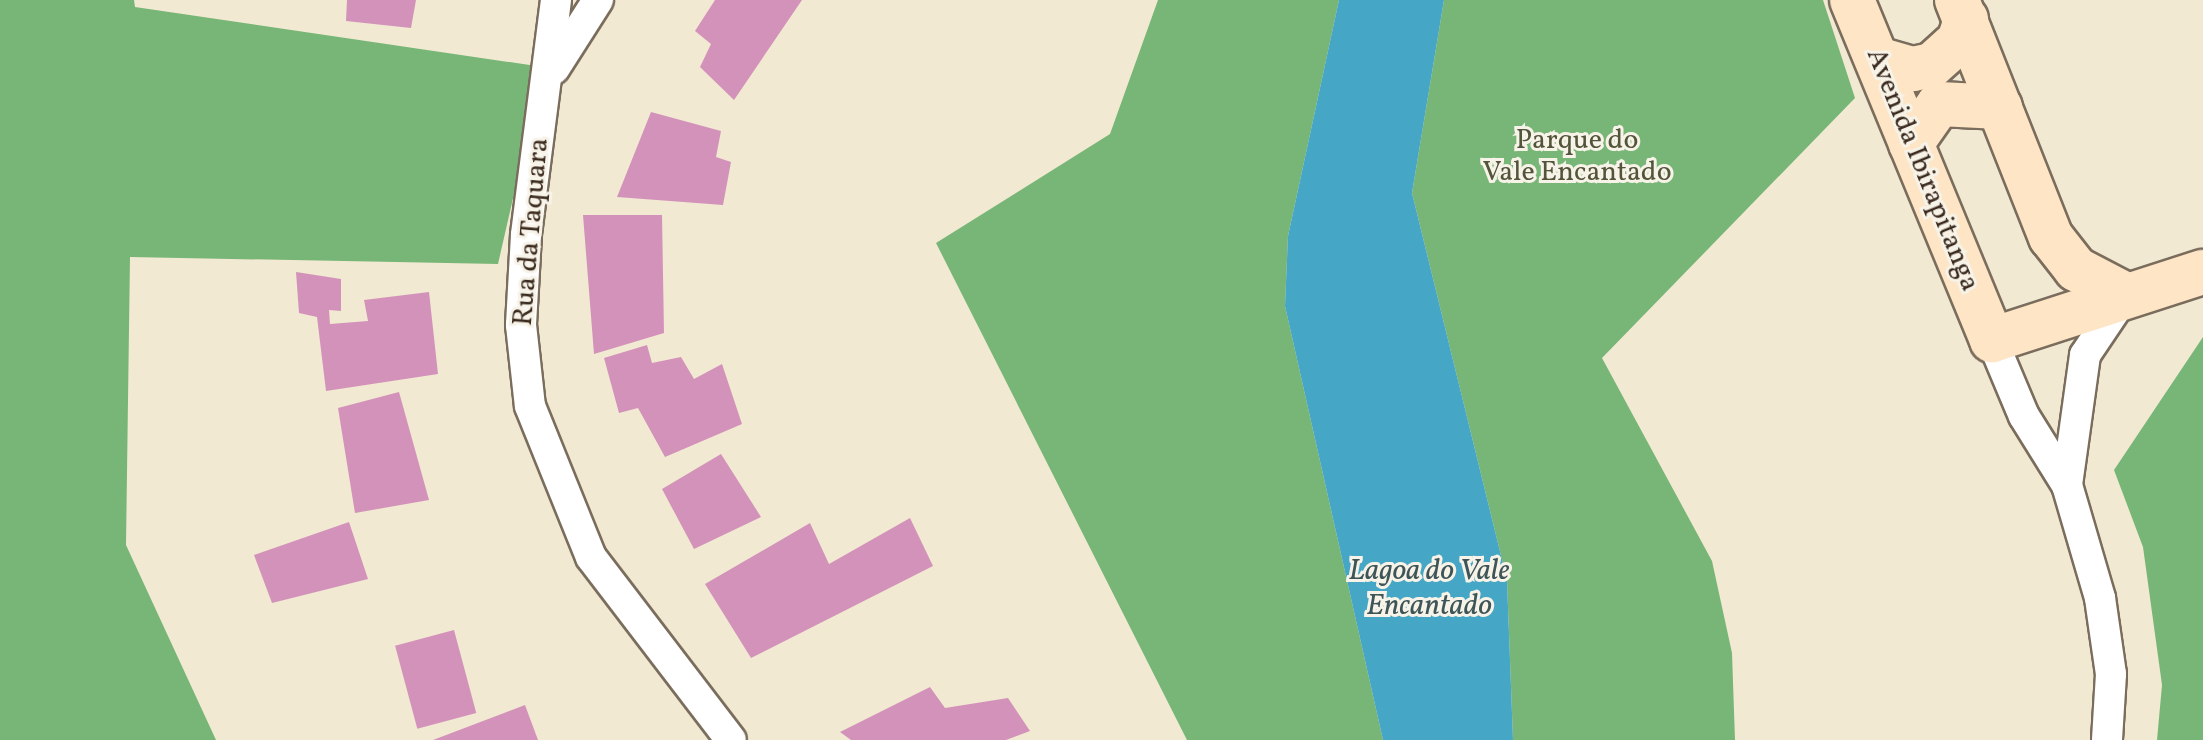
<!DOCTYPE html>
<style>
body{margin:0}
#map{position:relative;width:2203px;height:740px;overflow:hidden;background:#f1e9d2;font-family:Vollkorn,serif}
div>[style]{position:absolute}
.forest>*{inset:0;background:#78b677}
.water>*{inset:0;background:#45a6c5}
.building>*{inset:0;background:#d392ba;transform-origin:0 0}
.roads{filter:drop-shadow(2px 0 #7b6d5d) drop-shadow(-2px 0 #7b6d5d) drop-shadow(0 2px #7b6d5d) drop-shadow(0 -2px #7b6d5d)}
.minor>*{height:30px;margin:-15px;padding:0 15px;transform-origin:15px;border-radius:15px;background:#fff}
.secondary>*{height:44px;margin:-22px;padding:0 22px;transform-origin:22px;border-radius:22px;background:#fde5c5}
span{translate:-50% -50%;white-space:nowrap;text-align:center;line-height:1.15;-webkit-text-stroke:6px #f7f3e8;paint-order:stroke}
.park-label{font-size:28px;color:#525539}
.street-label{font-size:28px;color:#3b2a1e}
.water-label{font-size:30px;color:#3e5558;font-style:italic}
</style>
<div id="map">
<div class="forest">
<div style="clip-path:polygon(0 0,134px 0,135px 7px,543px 67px,498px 264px,130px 257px,126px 545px,216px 740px,0 740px)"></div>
<div style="clip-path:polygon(1158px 0,1339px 0,1288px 236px,1285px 306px,1383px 740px,1187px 740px,936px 243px,1110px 134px)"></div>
<div style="clip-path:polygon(1444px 0,1823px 0,1855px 98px,1602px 358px,1712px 561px,1732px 653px,1735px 740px,1513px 740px,1507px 580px,1412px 193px)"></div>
<div style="clip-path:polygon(2203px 337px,2203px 740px,2157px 740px,2162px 685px,2143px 547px,2114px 470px)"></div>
</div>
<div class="water">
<div style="clip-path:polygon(1339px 0,1444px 0,1412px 193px,1507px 580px,1513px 740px,1383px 740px,1285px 306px,1288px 236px)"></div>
</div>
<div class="building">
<div style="clip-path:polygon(347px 0,416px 0,411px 28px,346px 21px)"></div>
<div style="clip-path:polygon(715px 0,802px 0,734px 100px,700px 67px,711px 44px,695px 31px)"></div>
<div style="clip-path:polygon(651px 112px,721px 131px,716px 157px,731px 162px,723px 205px,617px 197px)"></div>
<div style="clip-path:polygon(583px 215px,662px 215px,664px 333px,594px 354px)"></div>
<div style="clip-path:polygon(296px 272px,341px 279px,341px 311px,329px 310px,330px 324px,368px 321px,364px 300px,429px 292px,438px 374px,326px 391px,317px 317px,299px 313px)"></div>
<div style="clip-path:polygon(647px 345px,652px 363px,681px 357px,694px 379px,722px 364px,742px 424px,665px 457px,638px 408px,619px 413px,604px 358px)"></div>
<div style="clip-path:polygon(399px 392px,429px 500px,355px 513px,338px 408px)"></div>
<div style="clip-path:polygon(721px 454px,761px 517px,694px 549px,662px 489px)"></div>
<div style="clip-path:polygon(910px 518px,933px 566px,751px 658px,705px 584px,810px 523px,829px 564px)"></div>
<div style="clip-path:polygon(349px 522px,368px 579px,272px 603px,254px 555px)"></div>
<div style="left:454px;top:630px;width:86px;height:61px;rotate:75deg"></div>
<div style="clip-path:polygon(930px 687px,945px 708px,1008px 698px,1030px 731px,1006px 740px,851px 740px,840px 732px)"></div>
<div style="clip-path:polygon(525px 705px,538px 740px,433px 740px)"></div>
</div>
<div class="roads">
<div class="minor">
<div style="left:556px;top:0;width:237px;rotate:97.3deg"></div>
<div style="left:526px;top:235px;width:90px;rotate:93.2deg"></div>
<div style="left:521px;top:325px;width:81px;rotate:83.7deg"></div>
<div style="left:530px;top:406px;width:163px;rotate:68deg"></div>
<div style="left:591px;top:557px;width:230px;rotate:52.6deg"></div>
<div style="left:554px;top:69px;width:82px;rotate:-57.5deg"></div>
<div style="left:1992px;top:340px;width:82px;rotate:67.2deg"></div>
<div style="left:2024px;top:416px;width:81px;rotate:58.1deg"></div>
<div style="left:2067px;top:485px;width:118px;rotate:73.7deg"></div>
<div style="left:2100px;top:598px;width:77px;rotate:81.8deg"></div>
<div style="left:2111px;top:674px;width:66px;rotate:93.5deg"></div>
<div style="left:2067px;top:485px;width:131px;rotate:-82.1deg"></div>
<div style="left:2085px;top:355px;width:70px;rotate:-56.1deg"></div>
</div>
<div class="secondary">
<div style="left:1852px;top:0;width:368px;rotate:67.6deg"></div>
<div style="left:1992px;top:340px;width:222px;rotate:-17.9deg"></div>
<div style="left:1957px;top:0;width:255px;rotate:68.4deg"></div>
<div style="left:2051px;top:237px;width:41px;rotate:52deg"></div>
<div style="left:2076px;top:269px;width:56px;rotate:27.5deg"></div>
<div style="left:1877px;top:59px;width:37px;rotate:16deg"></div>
<div style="left:1913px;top:69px;width:19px;rotate:-12deg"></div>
<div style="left:1932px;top:65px;width:36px;rotate:-42deg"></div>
<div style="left:1959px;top:41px;width:23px;rotate:-72deg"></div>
<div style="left:1911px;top:144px;width:49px;rotate:-55deg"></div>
<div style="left:1939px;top:104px;width:61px;rotate:2.8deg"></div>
</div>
</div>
<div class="park-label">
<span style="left:1577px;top:157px">Parque do<br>Vale Encantado</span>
</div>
<div class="street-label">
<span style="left:1922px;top:170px;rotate:68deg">Avenida Ibirapitanga</span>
<span style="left:532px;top:232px;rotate:-85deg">Rua da Taquara</span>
</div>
<div class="water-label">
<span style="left:1429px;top:588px">Lagoa do Vale<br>Encantado</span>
</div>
</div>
